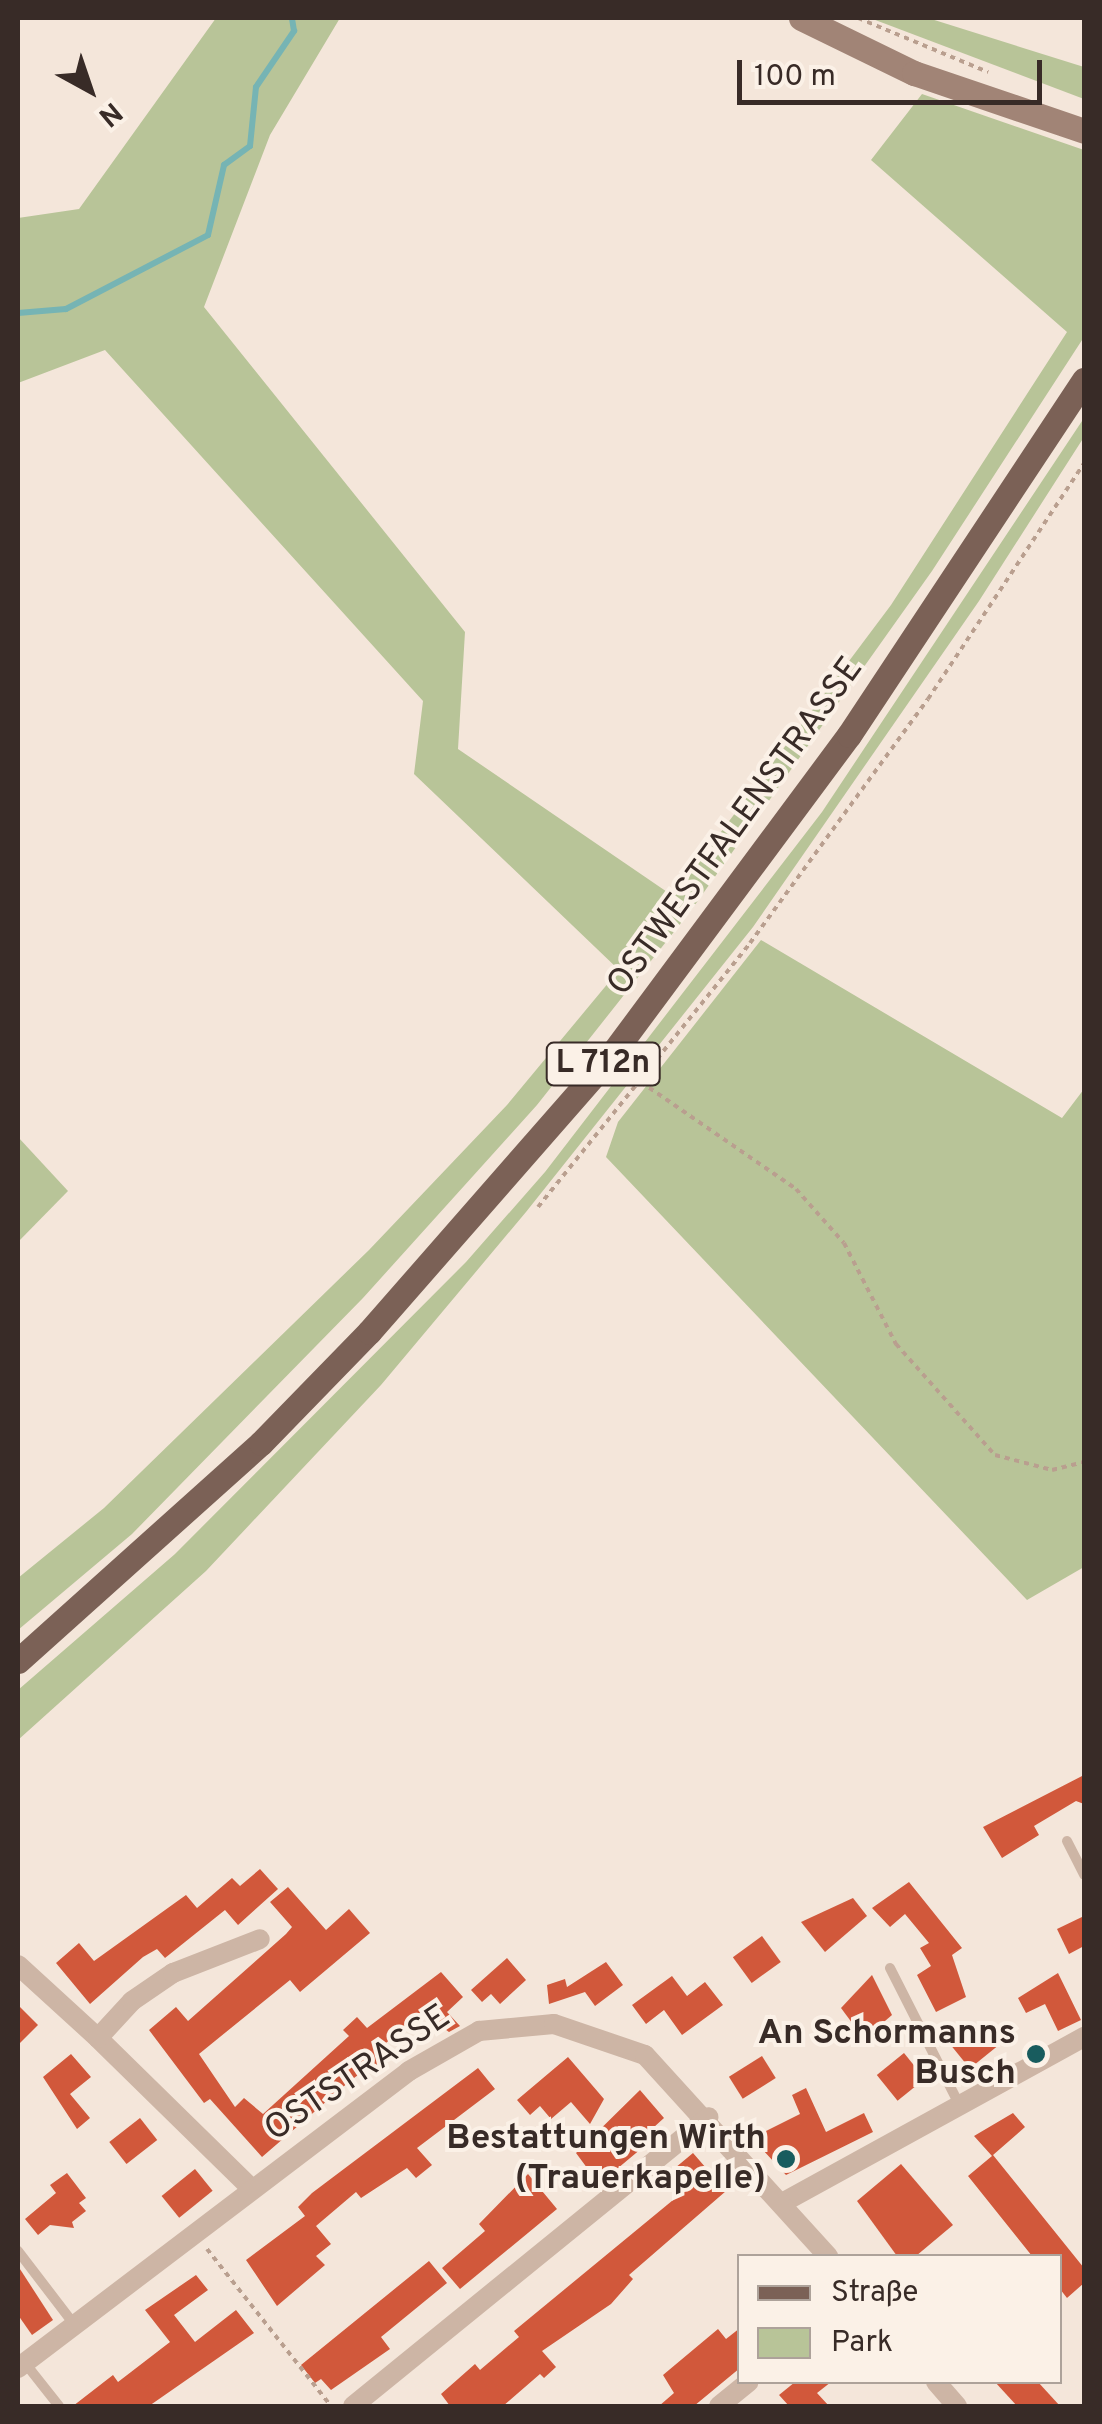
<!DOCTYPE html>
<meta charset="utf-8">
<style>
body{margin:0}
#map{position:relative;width:1102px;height:2424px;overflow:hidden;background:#f4e6da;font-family:Overpass,sans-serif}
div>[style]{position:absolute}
.green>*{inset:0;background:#b8c498}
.stream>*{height:6px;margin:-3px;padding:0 3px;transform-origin:3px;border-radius:3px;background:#76b4b4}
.building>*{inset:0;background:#d1583b;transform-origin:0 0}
.path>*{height:4px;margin-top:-2px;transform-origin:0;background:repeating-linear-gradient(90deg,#b99f8f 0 5px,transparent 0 10px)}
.lane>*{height:10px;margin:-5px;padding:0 5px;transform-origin:5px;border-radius:5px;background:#cdb5a5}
.street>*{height:20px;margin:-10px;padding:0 10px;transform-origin:10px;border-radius:10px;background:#cdb5a5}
.secondary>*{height:25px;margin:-12.5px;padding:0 12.5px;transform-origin:12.5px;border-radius:12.5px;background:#a18476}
.primary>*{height:25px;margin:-12.5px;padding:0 12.5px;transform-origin:12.5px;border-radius:12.5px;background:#7b6156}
.dots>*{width:28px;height:28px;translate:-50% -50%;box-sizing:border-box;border:5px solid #fbf1e7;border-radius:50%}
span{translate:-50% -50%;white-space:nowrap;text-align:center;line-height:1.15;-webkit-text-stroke:8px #fbf1e7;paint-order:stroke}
.shield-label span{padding:2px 8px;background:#fbf1e7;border:2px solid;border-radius:8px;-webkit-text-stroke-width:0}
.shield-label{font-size:32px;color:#382b27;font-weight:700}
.street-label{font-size:35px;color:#382b27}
.poi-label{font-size:35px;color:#382b27;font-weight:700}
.right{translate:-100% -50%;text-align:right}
.frame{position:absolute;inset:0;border:20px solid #382b27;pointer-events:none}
.legend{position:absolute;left:737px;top:2254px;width:325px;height:130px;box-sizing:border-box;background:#fbf1e7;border:2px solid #ada29a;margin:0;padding:12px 18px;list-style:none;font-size:30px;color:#382b27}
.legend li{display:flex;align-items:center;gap:20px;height:50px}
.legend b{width:50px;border:2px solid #ada29a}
.north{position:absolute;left:40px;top:40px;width:100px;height:100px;-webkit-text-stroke:8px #fbf1e7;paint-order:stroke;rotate:140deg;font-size:28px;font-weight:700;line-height:40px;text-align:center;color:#382b27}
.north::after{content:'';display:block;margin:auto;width:35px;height:45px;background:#382b27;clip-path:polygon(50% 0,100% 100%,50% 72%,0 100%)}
.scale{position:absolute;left:737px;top:60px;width:305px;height:45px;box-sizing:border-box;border:5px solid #382b27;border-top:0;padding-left:12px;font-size:30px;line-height:35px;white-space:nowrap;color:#382b27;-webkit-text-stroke:8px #fbf1e7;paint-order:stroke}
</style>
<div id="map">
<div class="green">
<div style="clip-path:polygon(216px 18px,340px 18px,270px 135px,204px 307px,465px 632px,458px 749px,673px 896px,891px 605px,1067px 332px,871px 160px,922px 94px,1084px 150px,1084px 337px,932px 571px,692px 909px,537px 1105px,363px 1298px,132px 1534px,18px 1630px,18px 1578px,104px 1508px,369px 1250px,507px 1105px,619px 970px,414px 774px,423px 701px,105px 350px,18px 383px,18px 218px,79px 209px)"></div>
<div style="clip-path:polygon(870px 18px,928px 18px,1084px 67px,1084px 99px)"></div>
<div style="clip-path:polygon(1084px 418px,1084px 437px,979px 601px,753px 927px,526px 1212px,381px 1385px,206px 1571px,18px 1740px,18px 1690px,175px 1554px,466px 1262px,545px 1172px,822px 812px)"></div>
<div style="clip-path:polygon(761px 940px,1062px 1118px,1084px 1089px,1084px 1567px,1027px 1600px,606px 1157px,618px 1122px)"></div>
<div style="clip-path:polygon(18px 1137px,68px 1191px,18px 1242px)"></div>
</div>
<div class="stream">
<div style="left:18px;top:313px;width:48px;rotate:-4.8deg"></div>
<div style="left:66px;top:309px;width:160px;rotate:-27.5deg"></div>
<div style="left:208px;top:235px;width:72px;rotate:-77.1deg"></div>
<div style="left:224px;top:165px;width:32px;rotate:-36deg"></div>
<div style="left:250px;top:146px;width:59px;rotate:-84.2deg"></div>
<div style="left:256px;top:87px;width:68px;rotate:-55.8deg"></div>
<div style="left:294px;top:31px;width:13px;rotate:-99deg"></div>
</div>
<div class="building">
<div style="clip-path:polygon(1084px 1775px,1084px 1804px,1076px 1801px,1034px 1826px,1039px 1835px,1002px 1858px,983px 1827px)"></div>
<div style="clip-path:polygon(260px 1869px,278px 1889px,238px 1925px,225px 1910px,165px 1958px,157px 1949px,143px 1957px,90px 2004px,56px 1963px,79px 1943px,94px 1961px,186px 1895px,197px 1908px,232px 1878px,240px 1886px)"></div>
<div style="clip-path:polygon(909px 1882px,962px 1948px,952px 1955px,966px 1997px,936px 2012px,917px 1975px,931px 1966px,920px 1948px,929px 1943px,905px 1914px,890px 1927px,872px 1908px)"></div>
<div style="clip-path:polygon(288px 1887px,326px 1930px,349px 1909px,370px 1933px,300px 1992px,290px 1980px,199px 2054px,235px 2107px,244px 2098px,263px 2114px,349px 2036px,343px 2030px,357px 2017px,367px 2028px,441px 1972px,463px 1997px,447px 2012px,460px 2026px,449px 2032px,421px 2012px,386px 2043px,394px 2052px,377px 2067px,374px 2063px,350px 2081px,262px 2157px,210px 2099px,204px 2103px,149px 2030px,176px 2007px,188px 2021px,286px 1934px,292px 1927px,270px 1902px)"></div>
<div style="clip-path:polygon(853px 1898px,867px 1916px,825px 1952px,801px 1922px)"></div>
<div style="clip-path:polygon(1084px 1916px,1084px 1946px,1069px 1954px,1057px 1929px)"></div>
<div style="left:762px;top:1936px;width:32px;height:36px;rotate:54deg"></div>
<div style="clip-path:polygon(507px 1958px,526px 1980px,500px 2004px,491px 1994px,482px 2002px,471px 1990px)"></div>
<div style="clip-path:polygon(606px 1962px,623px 1985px,595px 2006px,585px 1992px,549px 2004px,547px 1985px,565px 1979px,567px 1987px)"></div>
<div style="clip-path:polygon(1058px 1973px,1081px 2020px,1058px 2031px,1045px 2004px,1026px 2013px,1018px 1998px)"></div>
<div style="clip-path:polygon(872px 1975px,892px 2015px,864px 2039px,841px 2008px)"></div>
<div style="clip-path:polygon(672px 1976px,687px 1996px,705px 1982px,723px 2005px,682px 2035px,664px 2010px,646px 2024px,632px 2005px)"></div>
<div style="clip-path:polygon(18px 2005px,38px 2025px,18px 2045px)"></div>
<div style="left:984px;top:2021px;width:28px;height:41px;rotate:51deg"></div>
<div style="left:904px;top:2053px;width:33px;height:35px;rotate:51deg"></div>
<div style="clip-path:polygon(71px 2054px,91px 2077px,70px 2094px,90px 2118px,77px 2129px,43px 2077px)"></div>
<div style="left:762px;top:2056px;width:26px;height:39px;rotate:58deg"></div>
<div style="clip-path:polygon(568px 2057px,604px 2099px,590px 2124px,571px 2102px,551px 2119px,540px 2106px,530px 2115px,517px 2100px)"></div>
<div style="clip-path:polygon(478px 2068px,495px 2089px,417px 2148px,432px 2165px,416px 2178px,407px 2168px,361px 2198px,356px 2192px,316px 2226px,331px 2244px,316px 2256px,325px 2265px,277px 2306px,246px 2260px,305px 2216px,298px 2207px,312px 2193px)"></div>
<div style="clip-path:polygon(806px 2088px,826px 2132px,864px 2113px,873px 2132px,786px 2175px,752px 2138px,800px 2114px,792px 2095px)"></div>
<div style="clip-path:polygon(640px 2090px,664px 2118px,643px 2137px,648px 2143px,599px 2184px,576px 2153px)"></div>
<div style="clip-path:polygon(1013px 2113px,1025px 2127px,993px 2155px,1084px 2268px,1084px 2283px,1067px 2298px,1060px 2289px,1060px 2256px,1032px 2256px,968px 2176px,992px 2156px,974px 2136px)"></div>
<div style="left:140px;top:2118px;width:28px;height:39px;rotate:52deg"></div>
<div style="clip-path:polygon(693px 2153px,726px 2191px,629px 2275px,633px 2279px,611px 2304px,542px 2351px,556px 2367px,544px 2378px,540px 2374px,503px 2406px,450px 2406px,441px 2394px,475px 2364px,480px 2370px,519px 2337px,514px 2331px,684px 2191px,669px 2173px)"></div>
<div style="clip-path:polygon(901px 2164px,953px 2225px,916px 2256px,897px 2256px,857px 2201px)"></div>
<div style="left:195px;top:2169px;width:28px;height:43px;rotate:51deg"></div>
<div style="clip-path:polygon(67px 2173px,86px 2198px,79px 2203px,86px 2211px,72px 2222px,74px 2228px,50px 2225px,38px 2235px,25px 2219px,56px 2193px,50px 2185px)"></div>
<div style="clip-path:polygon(528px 2174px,557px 2209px,460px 2289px,442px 2268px,485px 2231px,479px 2224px)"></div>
<div style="clip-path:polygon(429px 2261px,447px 2283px,381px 2337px,390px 2349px,331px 2390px,321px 2379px,315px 2383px,301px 2365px)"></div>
<div style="clip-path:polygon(18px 2266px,53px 2320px,32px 2335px,18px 2315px)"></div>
<div style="clip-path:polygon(196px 2275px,208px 2290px,174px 2315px,195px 2342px,236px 2310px,254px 2333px,149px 2406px,73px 2406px,113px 2375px,118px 2382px,170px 2342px,145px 2310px)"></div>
<div style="clip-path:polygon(740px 2328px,740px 2368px,694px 2406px,659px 2406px,674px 2393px,663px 2375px,718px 2329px,726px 2339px)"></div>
<div style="clip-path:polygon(795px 2382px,831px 2382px,817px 2393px,829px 2406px,789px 2406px,779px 2395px)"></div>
<div style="clip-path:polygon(995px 2382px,1038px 2382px,1060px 2406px,1017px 2406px)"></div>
</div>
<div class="path">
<div style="left:858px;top:18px;width:141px;rotate:22.6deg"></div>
<div style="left:641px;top:1082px;width:188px;rotate:34.6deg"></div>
<div style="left:796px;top:1189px;width:72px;rotate:48.4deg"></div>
<div style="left:844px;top:1243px;width:114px;rotate:62.8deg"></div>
<div style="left:896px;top:1344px;width:149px;rotate:48.3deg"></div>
<div style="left:995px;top:1455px;width:59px;rotate:14.7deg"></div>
<div style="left:1052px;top:1470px;width:33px;rotate:-14deg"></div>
<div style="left:538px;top:1207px;width:339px;rotate:-51.2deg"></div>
<div style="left:750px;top:943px;width:302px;rotate:-53.9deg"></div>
<div style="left:928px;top:699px;width:283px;rotate:-56.5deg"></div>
<div style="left:207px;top:2249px;width:200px;rotate:51.7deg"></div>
</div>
<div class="lane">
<div style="left:1067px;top:1841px;width:38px;rotate:63deg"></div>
<div style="left:890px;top:1968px;width:153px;rotate:63.1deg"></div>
<div style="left:18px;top:2251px;width:91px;rotate:52.6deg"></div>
<div style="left:25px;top:2363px;width:55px;rotate:51.7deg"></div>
</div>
<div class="street">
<div style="left:18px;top:1965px;width:108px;rotate:42.4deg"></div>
<div style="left:251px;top:2188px;width:214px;rotate:-135.6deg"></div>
<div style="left:98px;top:2038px;width:50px;rotate:-47.4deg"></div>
<div style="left:132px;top:2001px;width:50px;rotate:-34.3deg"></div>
<div style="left:173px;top:1973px;width:93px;rotate:-21.3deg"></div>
<div style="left:782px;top:2203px;width:345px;rotate:-28.8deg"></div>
<div style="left:18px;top:2368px;width:491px;rotate:-37.2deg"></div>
<div style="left:409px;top:2071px;width:81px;rotate:-29.7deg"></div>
<div style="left:479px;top:2031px;width:75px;rotate:-5.3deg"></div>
<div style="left:554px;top:2024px;width:96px;rotate:18.8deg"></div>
<div style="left:645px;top:2055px;width:272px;rotate:47.7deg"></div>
<div style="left:936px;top:2382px;width:32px;rotate:49deg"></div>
<div style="left:353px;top:2406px;width:458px;rotate:-39.1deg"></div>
<div style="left:719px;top:2406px;width:38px;rotate:-39deg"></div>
</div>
<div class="secondary">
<div style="left:801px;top:18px;width:126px;rotate:26deg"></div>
<div style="left:914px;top:73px;width:180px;rotate:18.8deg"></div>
</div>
<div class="primary">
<div style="left:18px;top:1661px;width:326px;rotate:-41.9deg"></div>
<div style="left:261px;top:1443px;width:155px;rotate:-45.8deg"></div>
<div style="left:369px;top:1332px;width:369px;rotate:-48.8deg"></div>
<div style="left:612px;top:1054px;width:397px;rotate:-53.4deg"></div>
<div style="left:849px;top:735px;width:426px;rotate:-56.5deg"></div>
</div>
<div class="dots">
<div style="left:1036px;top:2054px;background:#185c5e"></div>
<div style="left:786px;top:2159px;background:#185c5e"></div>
</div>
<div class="shield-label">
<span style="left:603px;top:1064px">L 712n</span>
</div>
<div class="street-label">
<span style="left:736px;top:827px;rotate:-54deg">OSTWESTFALENSTRASSE</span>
<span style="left:358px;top:2074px;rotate:-34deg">OSTSTRASSE</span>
</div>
<div class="poi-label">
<span class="right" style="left:1016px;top:2054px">An Schormanns<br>Busch</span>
<span class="right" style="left:766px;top:2159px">Bestattungen Wirth<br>(Trauerkapelle)</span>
</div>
<div class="frame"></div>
<ul class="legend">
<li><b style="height:12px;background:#7b6156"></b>Straße</li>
<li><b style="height:28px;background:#b8c498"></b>Park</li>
</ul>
<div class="north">N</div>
<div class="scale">100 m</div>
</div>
